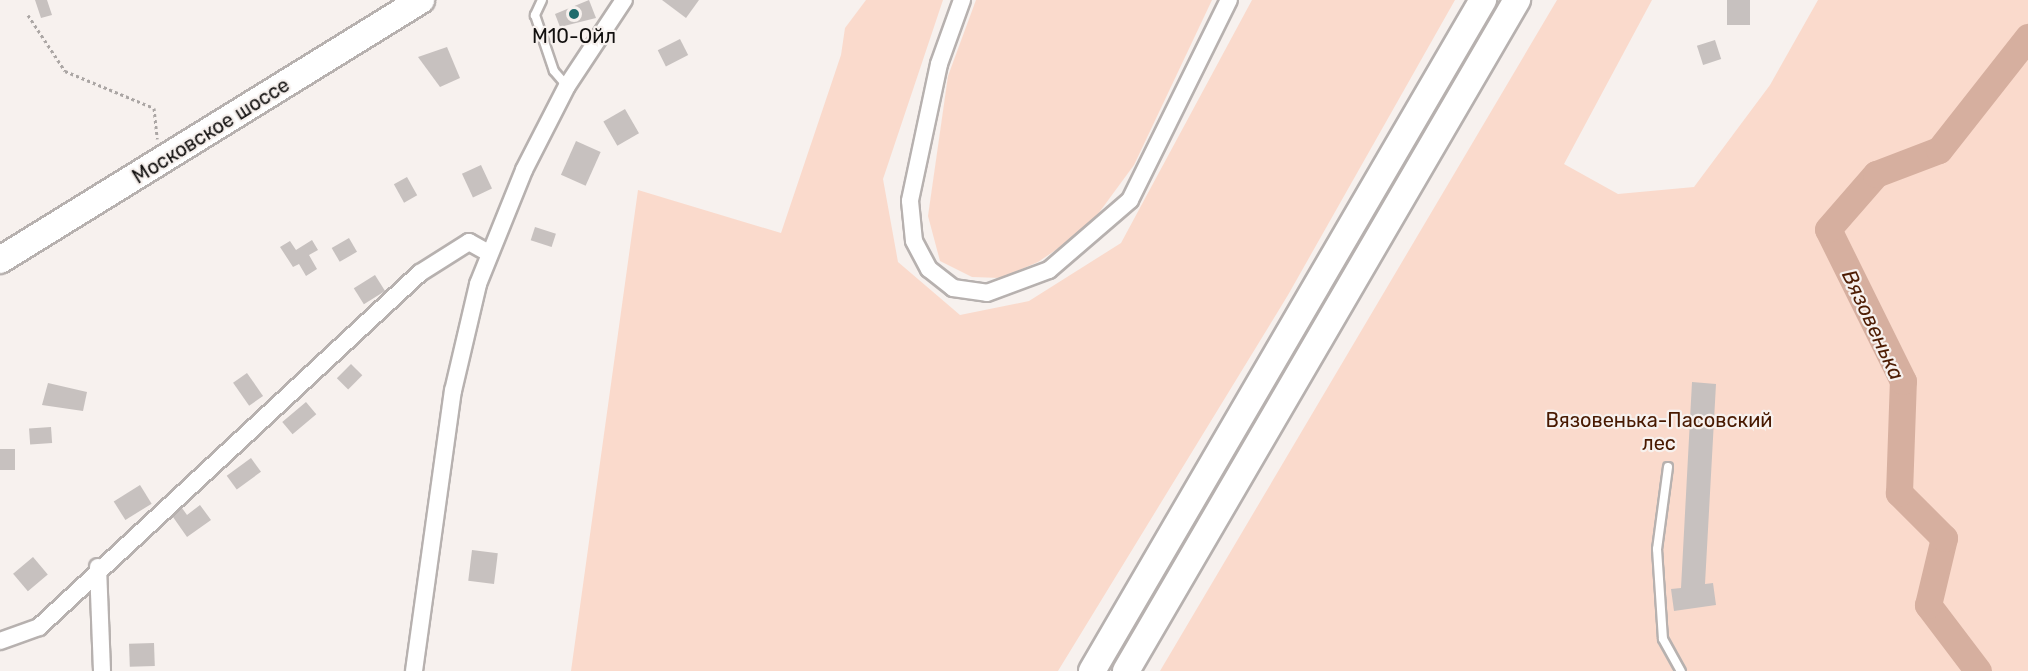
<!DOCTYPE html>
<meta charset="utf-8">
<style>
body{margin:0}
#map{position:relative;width:2028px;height:671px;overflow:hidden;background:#f7f1ee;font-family:Rubik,sans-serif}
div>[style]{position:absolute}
.green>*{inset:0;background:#fadacc}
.river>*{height:27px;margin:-13.5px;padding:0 13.5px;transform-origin:13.5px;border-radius:13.5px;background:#d6af9f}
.building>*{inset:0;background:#c7c1bf;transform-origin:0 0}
.path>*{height:3px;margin-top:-1.5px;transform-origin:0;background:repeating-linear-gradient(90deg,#aba6a4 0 3px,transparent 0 6px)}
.roads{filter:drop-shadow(2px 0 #b7b1af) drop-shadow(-2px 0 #b7b1af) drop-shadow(0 2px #b7b1af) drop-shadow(0 -2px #b7b1af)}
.service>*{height:8px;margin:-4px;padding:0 4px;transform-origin:4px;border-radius:4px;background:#fff}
.minor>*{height:16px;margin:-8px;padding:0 8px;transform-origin:8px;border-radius:8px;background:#fff}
.primary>*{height:26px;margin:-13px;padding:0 13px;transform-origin:13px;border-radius:13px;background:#fff}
.dots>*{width:16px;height:16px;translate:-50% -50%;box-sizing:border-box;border:3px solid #f7f1ee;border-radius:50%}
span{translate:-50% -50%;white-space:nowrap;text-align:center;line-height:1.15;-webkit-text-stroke:4.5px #f7f1ee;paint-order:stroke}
.poi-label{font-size:20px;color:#12100f}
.street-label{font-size:20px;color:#12100f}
.park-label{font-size:20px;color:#481900}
.water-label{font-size:21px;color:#4e1d04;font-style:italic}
</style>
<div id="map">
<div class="green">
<div style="clip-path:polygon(866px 0,943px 0,883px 179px,898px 262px,960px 315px,1029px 301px,1121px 243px,1252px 0,1455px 0,1288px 295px,1058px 671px,571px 671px,638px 190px,781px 233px,841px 55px,845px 28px)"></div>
<div style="clip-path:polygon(976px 0,1212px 0,1134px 165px,1087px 229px,1038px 262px,1001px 278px,972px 277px,940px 261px,928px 216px,948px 76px)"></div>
<div style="clip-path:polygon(1557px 0,1652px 0,1564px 164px,1618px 194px,1694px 187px,1770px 85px,1818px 0,2028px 0,2028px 671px,1160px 671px)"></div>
</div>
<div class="river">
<div style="left:1978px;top:671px;width:83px;rotate:-127.1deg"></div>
<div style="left:1928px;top:605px;width:69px;rotate:-76.6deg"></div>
<div style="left:1944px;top:538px;width:64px;rotate:-135deg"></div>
<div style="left:1899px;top:493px;width:112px;rotate:-88deg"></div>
<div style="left:1903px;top:381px;width:169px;rotate:-116.3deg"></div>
<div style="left:1828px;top:229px;width:73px;rotate:-48.9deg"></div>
<div style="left:1876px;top:174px;width:67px;rotate:-20.9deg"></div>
<div style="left:1939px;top:150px;width:144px;rotate:-51.8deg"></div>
</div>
<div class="building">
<div style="clip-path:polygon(35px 0,47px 0,52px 15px,41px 18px)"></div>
<div style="clip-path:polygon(589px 0,596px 18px,560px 27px,555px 14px)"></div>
<div style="clip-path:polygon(662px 0,699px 0,686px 18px)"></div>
<div style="left:1727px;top:0;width:23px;height:25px"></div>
<div style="left:680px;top:39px;width:18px;height:25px;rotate:63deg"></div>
<div style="left:1715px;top:40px;width:20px;height:19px;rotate:72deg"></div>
<div style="clip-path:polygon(447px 47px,460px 78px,440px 87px,418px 57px)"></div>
<div style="left:625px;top:109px;width:28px;height:25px;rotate:60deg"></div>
<div style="left:576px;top:141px;width:27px;height:37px;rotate:24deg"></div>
<div style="left:481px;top:165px;width:26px;height:21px;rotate:65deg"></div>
<div style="left:407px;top:177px;width:21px;height:15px;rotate:61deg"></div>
<div style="left:535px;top:227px;width:22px;height:14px;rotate:18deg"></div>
<div style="left:349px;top:238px;width:16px;height:20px;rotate:60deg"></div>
<div style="clip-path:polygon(312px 240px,318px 250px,309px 255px,317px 269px,306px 276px,299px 264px,293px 267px,280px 247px,290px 241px,296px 250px)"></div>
<div style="left:375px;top:275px;width:19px;height:25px;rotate:58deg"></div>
<div style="left:351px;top:364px;width:16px;height:20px;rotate:45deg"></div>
<div style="left:247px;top:373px;width:28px;height:17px;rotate:55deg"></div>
<div style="clip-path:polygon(1692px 382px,1716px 384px,1705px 584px,1713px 583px,1716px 605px,1674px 611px,1671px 589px,1681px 588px)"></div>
<div style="clip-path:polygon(48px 383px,87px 392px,83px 411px,42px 405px)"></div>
<div style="left:306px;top:402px;width:16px;height:31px;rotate:50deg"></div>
<div style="left:51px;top:427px;width:16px;height:22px;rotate:86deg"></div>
<div style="left:15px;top:449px;width:21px;height:15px;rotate:90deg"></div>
<div style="left:251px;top:458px;width:17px;height:30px;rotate:54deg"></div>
<div style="left:140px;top:485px;width:22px;height:31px;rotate:58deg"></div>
<div style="clip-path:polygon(200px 505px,211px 520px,187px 537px,173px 517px,182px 508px,187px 515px)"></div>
<div style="left:472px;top:550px;width:26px;height:31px;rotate:7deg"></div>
<div style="left:33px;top:557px;width:23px;height:26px;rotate:50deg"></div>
<div style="left:154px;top:643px;width:23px;height:25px;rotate:88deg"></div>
</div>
<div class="path">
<div style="left:28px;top:15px;width:67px;rotate:56.5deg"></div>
<div style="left:65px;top:71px;width:96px;rotate:22.6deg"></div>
<div style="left:154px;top:108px;width:31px;rotate:84deg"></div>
</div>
<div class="roads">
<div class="service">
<div style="left:542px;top:0;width:17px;rotate:115deg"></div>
<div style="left:535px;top:15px;width:59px;rotate:71.3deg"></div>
<div style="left:554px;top:71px;width:20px;rotate:49deg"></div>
<div style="left:1668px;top:467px;width:83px;rotate:97.6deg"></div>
<div style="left:1657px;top:549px;width:90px;rotate:86.2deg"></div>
<div style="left:1663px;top:639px;width:37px;rotate:61deg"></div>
</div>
<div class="minor">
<div style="left:962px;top:0;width:68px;rotate:109.8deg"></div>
<div style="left:939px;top:64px;width:140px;rotate:102deg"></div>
<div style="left:910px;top:201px;width:40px;rotate:84.3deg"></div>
<div style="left:914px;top:241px;width:32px;rotate:62deg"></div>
<div style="left:929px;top:269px;width:31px;rotate:38deg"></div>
<div style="left:953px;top:288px;width:34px;rotate:8deg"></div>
<div style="left:987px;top:293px;width:66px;rotate:-20.4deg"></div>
<div style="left:1049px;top:270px;width:107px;rotate:-40.8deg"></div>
<div style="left:1130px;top:200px;width:223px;rotate:-63.7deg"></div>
<div style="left:98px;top:567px;width:104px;rotate:87.8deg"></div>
<div style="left:0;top:641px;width:41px;rotate:-19.7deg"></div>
<div style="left:39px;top:627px;width:520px;rotate:-42.9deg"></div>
<div style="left:420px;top:273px;width:58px;rotate:-32.3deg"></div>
<div style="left:469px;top:242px;width:23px;rotate:29deg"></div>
<div style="left:414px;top:671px;width:283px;rotate:-82.1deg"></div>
<div style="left:453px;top:391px;width:110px;rotate:-76.8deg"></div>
<div style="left:478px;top:284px;width:123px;rotate:-68deg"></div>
<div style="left:524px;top:170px;width:94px;rotate:-62.9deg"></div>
<div style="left:567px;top:86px;width:103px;rotate:-56.5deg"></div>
</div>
<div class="primary">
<div style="left:0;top:260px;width:495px;rotate:-31.7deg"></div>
<div style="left:1092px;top:671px;width:777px;rotate:-59.77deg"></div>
<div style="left:1126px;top:671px;width:777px;rotate:-59.77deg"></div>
</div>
</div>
<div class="dots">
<div style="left:574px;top:14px;background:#216c6c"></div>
</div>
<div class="poi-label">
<span style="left:574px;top:36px">М10-Ойл</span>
</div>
<div class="street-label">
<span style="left:211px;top:131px;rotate:-32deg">Московское шоссе</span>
</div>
<div class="park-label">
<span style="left:1659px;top:432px">Вязовенька-Пасовский<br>лес</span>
</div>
<div class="water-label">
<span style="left:1873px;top:325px;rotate:65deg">Вязовенька</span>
</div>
</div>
